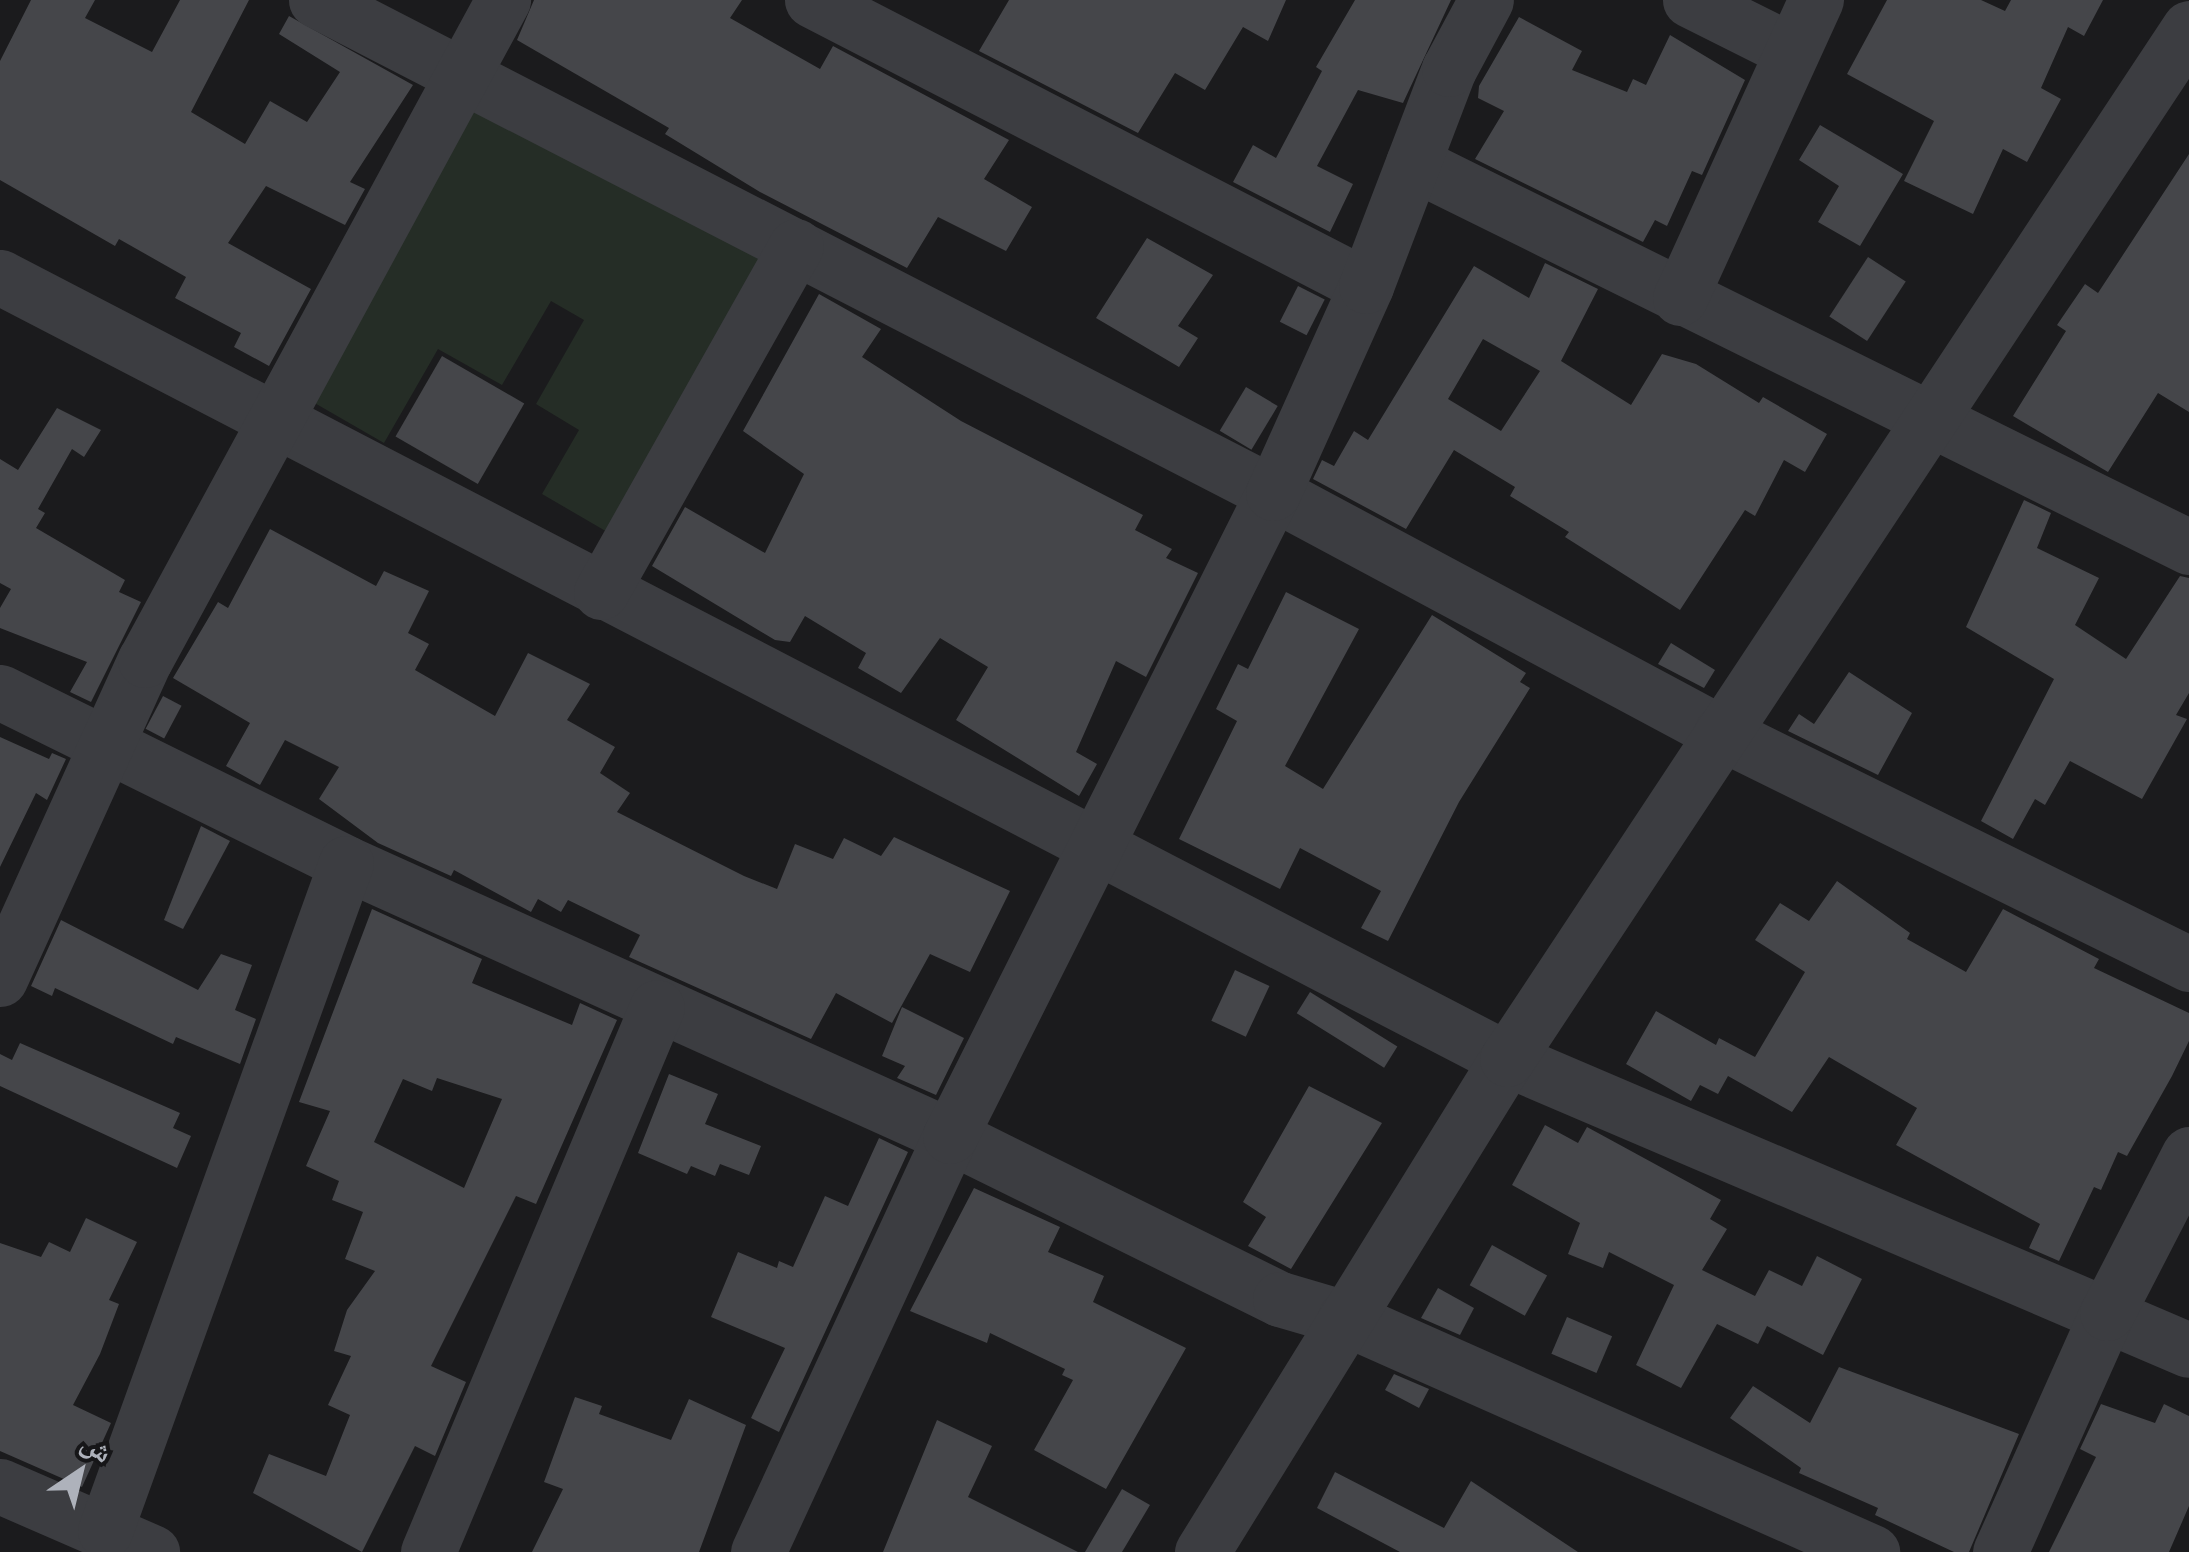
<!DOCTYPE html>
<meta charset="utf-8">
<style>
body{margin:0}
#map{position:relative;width:2189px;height:1552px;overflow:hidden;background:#1b1b1d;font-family:"PT Sans","Noto Naskh Arabic",sans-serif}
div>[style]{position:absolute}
.green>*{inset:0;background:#252d26}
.building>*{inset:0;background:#45464a;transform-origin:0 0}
.minor>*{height:55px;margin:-27.5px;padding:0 27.5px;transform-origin:27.5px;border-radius:27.5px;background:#3c3d41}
span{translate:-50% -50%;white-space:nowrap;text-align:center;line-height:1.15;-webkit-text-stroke:10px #161618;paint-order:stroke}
.north{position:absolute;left:30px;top:1422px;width:100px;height:100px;-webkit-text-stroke:8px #161618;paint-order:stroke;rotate:35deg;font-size:28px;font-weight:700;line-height:40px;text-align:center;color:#aeb2bb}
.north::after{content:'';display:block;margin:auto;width:35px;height:45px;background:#aeb2bb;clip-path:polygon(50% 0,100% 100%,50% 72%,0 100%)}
</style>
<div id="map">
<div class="green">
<div style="clip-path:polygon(474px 91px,766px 261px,609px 533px,542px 494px,579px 430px,536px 404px,584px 320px,551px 301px,502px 385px,438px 349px,384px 443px,299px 394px)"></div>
</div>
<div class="building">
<div style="clip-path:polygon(31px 0,95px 0,85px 18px,152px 52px,180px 0,249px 0,191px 112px,245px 144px,270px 101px,307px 122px,340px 72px,279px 34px,289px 16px,413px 85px,350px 182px,365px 189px,345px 225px,266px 186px,228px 243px,311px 289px,269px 366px,234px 347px,241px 333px,175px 298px,186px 277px,119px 239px,115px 246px,0 180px,0 61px)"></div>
<div style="clip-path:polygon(534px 0,742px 0,730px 18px,820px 69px,833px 46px,1009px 140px,984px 179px,1032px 207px,1006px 251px,938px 217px,907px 268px,760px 192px,665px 134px,669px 128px,517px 40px)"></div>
<div style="clip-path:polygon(1009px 0,1286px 0,1268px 41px,1243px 27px,1205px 90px,1175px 73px,1138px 133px,979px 51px)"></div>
<div style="clip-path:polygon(1355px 0,1451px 0,1403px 103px,1358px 90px,1317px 166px,1353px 184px,1330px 232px,1233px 182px,1253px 145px,1276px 158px,1322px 71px,1316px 67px)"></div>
<div style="clip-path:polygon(1887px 0,1981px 0,2005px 11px,2011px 0,2103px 0,2084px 36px,2068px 27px,2041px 88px,2061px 99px,2027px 162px,2003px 149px,1973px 214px,1904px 181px,1934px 121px,1847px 74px)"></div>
<div style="clip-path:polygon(1519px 17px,1582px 51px,1572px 70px,1627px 92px,1633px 79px,1646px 85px,1670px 35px,1745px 80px,1702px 175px,1692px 171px,1667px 226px,1655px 220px,1643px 242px,1475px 159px,1504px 111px,1478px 98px,1479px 86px)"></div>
<div style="clip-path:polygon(1820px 125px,1903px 174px,1860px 246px,1818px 222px,1839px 186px,1799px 160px)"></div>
<div style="clip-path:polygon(2189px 154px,2189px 412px,2158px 393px,2108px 472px,2013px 416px,2066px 331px,2057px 325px,2085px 284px,2098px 293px)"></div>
<div style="clip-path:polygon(1147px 238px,1213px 275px,1178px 326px,1198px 338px,1179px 367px,1096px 318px)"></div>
<div style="left:1868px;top:257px;width:45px;height:71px;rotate:33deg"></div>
<div style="clip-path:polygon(evenodd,1545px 263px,1598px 289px,1561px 361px,1631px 405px,1662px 354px,1696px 364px,1759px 403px,1763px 397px,1827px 434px,1805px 472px,1784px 460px,1755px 516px,1745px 510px,1680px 610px,1565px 537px,1569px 532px,1510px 496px,1515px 487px,1454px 450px,1406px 529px,1313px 479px,1322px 460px,1334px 466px,1354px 431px,1368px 440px,1474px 266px,1529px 298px,1545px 263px,1483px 339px,1540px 371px,1501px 431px,1448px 399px,1483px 339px)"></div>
<div style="left:1298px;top:286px;width:30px;height:40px;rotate:27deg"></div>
<div style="clip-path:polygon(819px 294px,881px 329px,862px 357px,961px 421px,1143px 515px,1135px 530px,1172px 549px,1166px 558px,1198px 573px,1146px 677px,1116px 661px,1076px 752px,1097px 764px,1079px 796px,956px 720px,988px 667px,940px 638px,901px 693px,858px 668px,866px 653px,805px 616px,790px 642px,775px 640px,652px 566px,685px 507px,765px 553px,804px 474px,743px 431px)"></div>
<div style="left:442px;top:356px;width:95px;height:93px;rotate:30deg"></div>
<div style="left:1246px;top:387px;width:37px;height:51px;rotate:31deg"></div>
<div style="clip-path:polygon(57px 408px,101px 430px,84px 457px,72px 449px,38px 509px,45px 513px,36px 528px,125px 580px,119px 592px,141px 602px,91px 702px,70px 692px,87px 662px,0 628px,0 608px,11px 589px,0 583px,0 459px,18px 470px)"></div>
<div style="clip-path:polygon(2024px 500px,2051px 513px,2037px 548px,2099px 578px,2075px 625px,2126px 659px,2180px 576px,2189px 578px,2189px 693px,2176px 715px,2187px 719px,2142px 799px,2070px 761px,2045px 805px,2035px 799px,2013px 839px,1981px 821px,2054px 679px,1966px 627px)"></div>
<div style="clip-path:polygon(270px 529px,376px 586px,384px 571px,429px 591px,408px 633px,429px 644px,415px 670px,495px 716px,528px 653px,590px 684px,567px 720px,615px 747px,600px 773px,630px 793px,617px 812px,744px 876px,777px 889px,795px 844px,833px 859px,844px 838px,881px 856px,894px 837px,1010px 891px,970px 972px,930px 954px,892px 1023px,836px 993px,811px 1039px,629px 957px,640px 935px,568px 900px,561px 912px,538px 899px,531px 912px,454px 870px,451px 876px,378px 843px,319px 799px,339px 767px,285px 740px,260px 785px,226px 766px,250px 723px,173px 678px,218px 602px,228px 608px)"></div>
<div style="clip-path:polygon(1286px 592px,1359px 629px,1285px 766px,1323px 789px,1432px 615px,1526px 673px,1520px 682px,1530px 688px,1459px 802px,1388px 941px,1361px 928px,1381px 891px,1300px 848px,1280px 889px,1179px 839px,1237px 721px,1216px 709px,1238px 664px,1248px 669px)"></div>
<div style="clip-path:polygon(1671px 643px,1715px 670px,1704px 688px,1658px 664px)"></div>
<div style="clip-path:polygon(1849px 672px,1912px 713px,1878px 775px,1788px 731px,1799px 714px,1814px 724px)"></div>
<div style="left:163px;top:696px;width:21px;height:37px;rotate:28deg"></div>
<div style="clip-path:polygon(0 737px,49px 759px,52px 753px,66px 759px,47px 800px,36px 793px,0 867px)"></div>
<div style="clip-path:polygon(201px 826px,230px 841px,183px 929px,164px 920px)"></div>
<div style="clip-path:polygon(1837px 881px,1910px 933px,1907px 939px,1966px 972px,2003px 909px,2099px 959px,2094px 968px,2189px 1013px,2189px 1041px,2172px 1076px,2127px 1156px,2118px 1152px,2101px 1190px,2094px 1187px,2059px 1261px,2029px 1248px,2040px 1224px,1896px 1145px,1917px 1108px,1829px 1057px,1792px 1112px,1728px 1076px,1718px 1094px,1700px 1085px,1691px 1101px,1626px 1064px,1656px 1011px,1716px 1045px,1719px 1038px,1755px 1057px,1805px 972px,1755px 940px,1780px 903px,1809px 921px)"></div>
<div style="clip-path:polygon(evenodd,372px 909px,482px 959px,472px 983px,572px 1025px,580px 1003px,617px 1020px,536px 1204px,516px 1196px,431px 1366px,466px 1382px,435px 1456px,415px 1446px,362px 1552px,253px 1493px,269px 1454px,326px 1476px,350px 1415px,328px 1405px,351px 1356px,334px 1351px,347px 1310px,375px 1271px,345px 1259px,363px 1212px,332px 1200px,339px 1181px,306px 1166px,330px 1111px,299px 1102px,372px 909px,437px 1078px,502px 1099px,464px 1188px,374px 1142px,403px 1079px,432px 1091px,437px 1078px)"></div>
<div style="clip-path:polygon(61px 920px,198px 990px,221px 954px,252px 965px,235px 1010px,256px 1019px,240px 1064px,176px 1037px,173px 1044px,55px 988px,52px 996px,31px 986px)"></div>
<div style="left:1235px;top:970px;width:38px;height:56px;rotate:25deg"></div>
<div style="left:1310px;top:992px;width:103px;height:25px;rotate:32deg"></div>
<div style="clip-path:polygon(902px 1007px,964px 1038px,936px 1095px,897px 1078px,905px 1066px,882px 1056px)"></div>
<div style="clip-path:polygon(20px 1043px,180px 1113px,173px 1128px,191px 1136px,177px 1168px,0 1086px,0 1054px,12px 1060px)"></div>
<div style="clip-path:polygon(669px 1074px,718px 1094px,705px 1124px,761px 1146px,749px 1175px,720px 1164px,715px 1176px,691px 1166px,687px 1174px,638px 1153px)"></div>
<div style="clip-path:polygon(1309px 1086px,1382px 1123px,1291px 1269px,1248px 1246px,1266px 1217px,1243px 1202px)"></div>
<div style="clip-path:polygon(1545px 1125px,1578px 1143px,1587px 1127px,1721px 1200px,1710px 1219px,1727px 1229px,1702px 1270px,1755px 1296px,1769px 1270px,1802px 1286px,1817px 1256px,1862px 1279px,1823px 1355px,1767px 1326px,1758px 1344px,1717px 1324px,1681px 1388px,1636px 1365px,1674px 1285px,1609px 1252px,1603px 1268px,1568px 1254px,1580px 1223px,1512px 1185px)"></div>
<div style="clip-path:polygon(879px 1138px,908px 1152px,779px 1432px,751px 1418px,785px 1348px,711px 1317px,738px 1252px,777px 1268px,779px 1261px,793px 1267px,825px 1196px,848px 1206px)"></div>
<div style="clip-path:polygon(974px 1188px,1060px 1227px,1048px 1252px,1104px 1276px,1093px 1302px,1186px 1348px,1106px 1489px,1034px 1450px,1073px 1380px,1062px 1375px,1065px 1369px,990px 1333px,987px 1343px,910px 1311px)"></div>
<div style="clip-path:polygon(86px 1218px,137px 1242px,109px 1300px,119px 1304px,100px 1354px,73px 1405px,111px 1423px,82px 1487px,0 1451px,0 1243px,41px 1257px,49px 1242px,70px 1252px)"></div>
<div style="left:1492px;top:1245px;width:63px;height:46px;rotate:29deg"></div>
<div style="clip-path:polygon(1438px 1288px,1474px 1308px,1460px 1335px,1421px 1318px)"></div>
<div style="left:1567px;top:1317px;width:49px;height:40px;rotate:23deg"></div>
<div style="clip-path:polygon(1839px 1367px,2019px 1434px,1969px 1552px,1954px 1552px,1875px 1515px,1878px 1508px,1799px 1473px,1801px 1468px,1730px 1418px,1753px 1386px,1810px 1423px)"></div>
<div style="clip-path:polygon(1394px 1374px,1429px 1389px,1419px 1408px,1385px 1390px)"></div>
<div style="clip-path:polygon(575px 1397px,602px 1406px,599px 1414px,671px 1440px,689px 1399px,746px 1425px,699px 1552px,532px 1552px,563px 1489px,544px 1482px)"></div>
<div style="clip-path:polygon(2101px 1404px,2155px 1423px,2164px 1404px,2189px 1416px,2189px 1506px,2169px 1552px,2049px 1552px,2096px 1457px,2080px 1449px)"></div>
<div style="clip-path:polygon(937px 1420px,992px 1446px,968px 1497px,1078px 1552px,883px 1552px)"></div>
<div style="clip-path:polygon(1335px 1472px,1444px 1528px,1471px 1481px,1578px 1552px,1400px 1552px,1317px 1508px)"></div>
<div style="clip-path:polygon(1122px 1489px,1150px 1505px,1122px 1552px,1085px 1552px)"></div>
</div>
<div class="minor">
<div style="left:316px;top:0;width:1077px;rotate:27.26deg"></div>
<div style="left:1273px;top:493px;width:508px;rotate:28.18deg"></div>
<div style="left:1721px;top:733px;width:522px;rotate:26.27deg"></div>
<div style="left:812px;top:0;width:623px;rotate:27.3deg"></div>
<div style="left:1690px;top:0;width:114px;rotate:26.6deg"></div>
<div style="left:1413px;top:163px;width:866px;rotate:26.33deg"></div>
<div style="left:0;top:277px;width:1698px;rotate:27.43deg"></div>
<div style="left:1507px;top:1059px;width:741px;rotate:23.11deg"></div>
<div style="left:1680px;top:298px;width:328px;rotate:-65.5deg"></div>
<div style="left:601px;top:592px;width:397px;rotate:-60.6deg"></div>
<div style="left:0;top:692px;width:386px;rotate:26.3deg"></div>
<div style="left:346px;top:863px;width:663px;rotate:24.32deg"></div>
<div style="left:950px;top:1136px;width:368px;rotate:26.3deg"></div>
<div style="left:1280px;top:1299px;width:68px;rotate:16.3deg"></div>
<div style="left:1345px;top:1318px;width:577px;rotate:23.94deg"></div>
<div style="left:0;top:979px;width:350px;rotate:-65.6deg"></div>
<div style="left:145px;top:660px;width:751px;rotate:-61.52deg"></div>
<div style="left:0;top:1486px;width:166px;rotate:23.5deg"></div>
<div style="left:105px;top:1531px;width:710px;rotate:-70.16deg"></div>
<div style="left:428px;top:1552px;width:591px;rotate:-67.21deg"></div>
<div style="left:758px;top:1552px;width:458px;rotate:-65.2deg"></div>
<div style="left:950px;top:1136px;width:720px;rotate:-63.33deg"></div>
<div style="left:1273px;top:493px;width:227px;rotate:-65.8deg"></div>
<div style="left:1366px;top:286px;width:232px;rotate:-69.1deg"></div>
<div style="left:1449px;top:69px;width:78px;rotate:-61.8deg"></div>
<div style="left:1202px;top:1552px;width:580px;rotate:-58.26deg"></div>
<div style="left:1507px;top:1059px;width:1236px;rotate:-56.52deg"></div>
<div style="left:2000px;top:1552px;width:262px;rotate:-65.9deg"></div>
<div style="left:2107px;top:1313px;width:179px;rotate:-62.7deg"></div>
</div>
<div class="north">ش</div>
</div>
